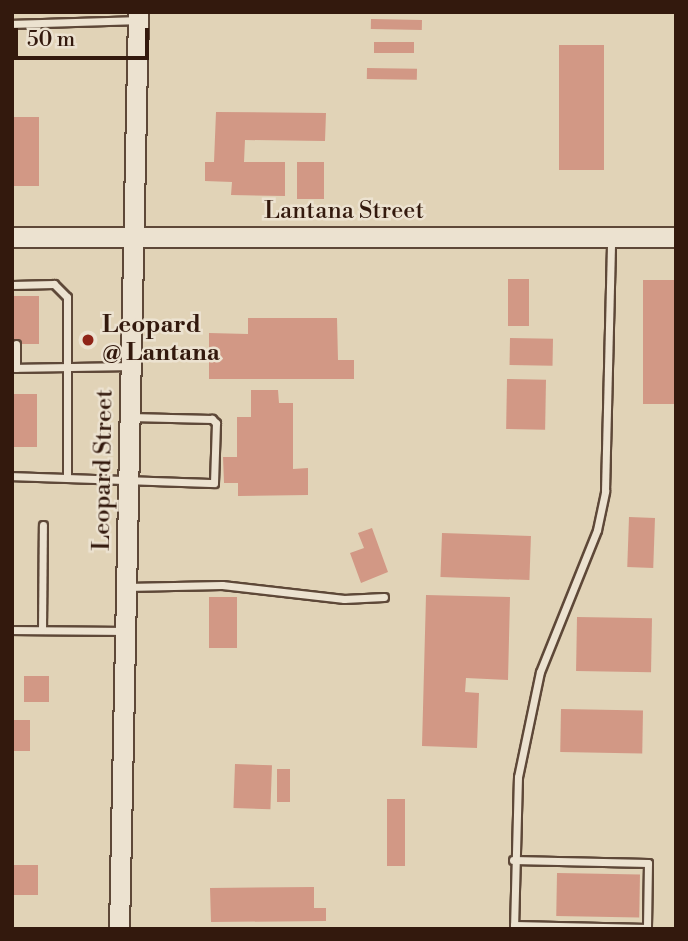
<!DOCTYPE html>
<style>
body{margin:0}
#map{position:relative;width:688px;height:941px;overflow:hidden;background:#e1d3b7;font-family:"Libre Bodoni",serif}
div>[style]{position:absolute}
.building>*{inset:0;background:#d29885;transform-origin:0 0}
.roads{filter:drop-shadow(2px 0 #5e4838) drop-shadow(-2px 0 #5e4838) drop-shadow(0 2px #5e4838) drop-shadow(0 -2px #5e4838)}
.lane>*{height:7px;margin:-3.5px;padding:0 3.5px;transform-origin:3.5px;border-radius:3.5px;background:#ece2d0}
.secondary>*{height:19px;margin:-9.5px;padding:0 9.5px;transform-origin:9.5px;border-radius:9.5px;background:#ece2d0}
.dots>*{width:19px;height:19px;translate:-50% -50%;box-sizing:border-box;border:4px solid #ece2d0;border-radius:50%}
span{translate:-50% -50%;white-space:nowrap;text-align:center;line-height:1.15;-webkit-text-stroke:5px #ece2d0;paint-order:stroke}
.street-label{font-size:24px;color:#33190d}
.poi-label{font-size:24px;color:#33190d;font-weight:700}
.left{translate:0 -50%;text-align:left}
.frame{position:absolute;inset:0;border:14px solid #33190d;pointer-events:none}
.scale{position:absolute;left:14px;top:28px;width:135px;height:32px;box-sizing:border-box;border:4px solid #33190d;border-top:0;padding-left:9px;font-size:21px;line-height:24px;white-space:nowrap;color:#33190d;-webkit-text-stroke:5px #ece2d0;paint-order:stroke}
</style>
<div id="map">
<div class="building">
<div style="left:371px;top:19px;width:51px;height:10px;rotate:1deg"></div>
<div style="left:374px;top:42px;width:40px;height:11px"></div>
<div style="left:604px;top:45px;width:125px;height:45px;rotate:90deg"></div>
<div style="left:367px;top:68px;width:50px;height:11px;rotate:1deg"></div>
<div style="clip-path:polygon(216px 112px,326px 113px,325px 141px,245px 140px,244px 162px,285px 162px,285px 196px,231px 195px,232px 182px,205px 181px,205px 162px,214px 162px)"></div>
<div style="left:12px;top:117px;width:27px;height:69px"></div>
<div style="left:324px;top:162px;width:37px;height:27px;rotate:90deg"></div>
<div style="left:508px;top:279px;width:21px;height:47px"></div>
<div style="left:643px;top:280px;width:33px;height:124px"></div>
<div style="left:39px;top:296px;width:48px;height:27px;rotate:90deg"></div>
<div style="clip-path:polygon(248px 318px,337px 318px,338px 360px,354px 360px,354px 379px,209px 379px,209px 333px,248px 334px)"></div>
<div style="left:510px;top:338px;width:43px;height:27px;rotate:1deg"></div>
<div style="left:507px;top:379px;width:39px;height:50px;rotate:1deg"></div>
<div style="clip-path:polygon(251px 390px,278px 390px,279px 403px,293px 403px,293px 469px,308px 468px,308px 495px,238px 496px,238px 483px,224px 483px,223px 457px,237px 457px,237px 417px,251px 417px)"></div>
<div style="left:12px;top:394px;width:25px;height:53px"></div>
<div style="left:629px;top:517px;width:26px;height:50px;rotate:2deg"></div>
<div style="clip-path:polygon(372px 528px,388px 572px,361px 583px,350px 553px,364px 548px,358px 533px)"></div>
<div style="left:442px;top:533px;width:89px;height:44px;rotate:2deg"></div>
<div style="clip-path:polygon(426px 595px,510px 597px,508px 680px,466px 678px,465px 692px,479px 693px,477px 748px,422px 746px)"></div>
<div style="left:209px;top:597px;width:28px;height:51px"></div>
<div style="left:577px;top:617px;width:75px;height:54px;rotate:1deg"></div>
<div style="left:24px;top:676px;width:25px;height:26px"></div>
<div style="left:561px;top:709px;width:82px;height:43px;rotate:1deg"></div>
<div style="left:12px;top:720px;width:18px;height:31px"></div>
<div style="left:235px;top:764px;width:37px;height:44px;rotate:2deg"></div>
<div style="left:277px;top:769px;width:13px;height:33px"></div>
<div style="left:387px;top:799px;width:18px;height:67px"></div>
<div style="left:12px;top:865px;width:26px;height:30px"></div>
<div style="left:557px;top:873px;width:83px;height:43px;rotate:1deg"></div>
<div style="clip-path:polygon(314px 887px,314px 908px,326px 908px,326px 921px,211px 922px,210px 888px)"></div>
</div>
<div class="roads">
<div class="lane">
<div style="left:12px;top:24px;width:126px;rotate:-1.8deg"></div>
<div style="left:12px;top:285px;width:42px;rotate:-1.4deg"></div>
<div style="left:54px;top:284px;width:18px;rotate:45deg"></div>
<div style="left:67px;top:297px;width:179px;rotate:90deg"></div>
<div style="left:16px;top:344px;width:24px;rotate:90deg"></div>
<div style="left:12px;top:368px;width:118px;rotate:-1deg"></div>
<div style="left:12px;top:476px;width:202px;rotate:2deg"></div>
<div style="left:214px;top:483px;width:60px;rotate:-88.1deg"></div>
<div style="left:216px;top:423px;width:6px;rotate:-135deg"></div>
<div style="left:212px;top:419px;width:82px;rotate:-178.6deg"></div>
<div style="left:126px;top:587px;width:96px;rotate:-1.2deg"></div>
<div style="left:222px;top:585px;width:123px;rotate:6.5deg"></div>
<div style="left:344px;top:599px;width:40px;rotate:-2.9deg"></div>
<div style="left:12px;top:630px;width:113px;rotate:0.5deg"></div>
<div style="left:42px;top:630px;width:105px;rotate:-89.5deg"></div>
<div style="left:513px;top:860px;width:135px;rotate:1.3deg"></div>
<div style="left:648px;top:863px;width:66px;rotate:90.9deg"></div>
<div style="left:514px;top:925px;width:133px;rotate:1.3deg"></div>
<div style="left:514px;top:929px;width:152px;rotate:-88.5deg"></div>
<div style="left:518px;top:777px;width:107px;rotate:-78.2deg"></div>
<div style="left:540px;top:672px;width:153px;rotate:-68.1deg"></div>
<div style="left:597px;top:530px;width:40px;rotate:-78deg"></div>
<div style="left:605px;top:491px;width:252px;rotate:-88.6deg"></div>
</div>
<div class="secondary">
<div style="left:12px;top:237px;width:664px"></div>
<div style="left:119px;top:929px;width:917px;rotate:-88.81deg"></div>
</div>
</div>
<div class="dots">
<div style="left:88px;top:340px;background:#8f2418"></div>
</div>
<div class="street-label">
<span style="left:344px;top:212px">Lantana Street</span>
<span style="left:104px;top:470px;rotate:-89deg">Leopard Street</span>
</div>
<div class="poi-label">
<span class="left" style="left:102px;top:340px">Leopard<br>@ Lantana</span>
</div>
<div class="frame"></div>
<div class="scale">50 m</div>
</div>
